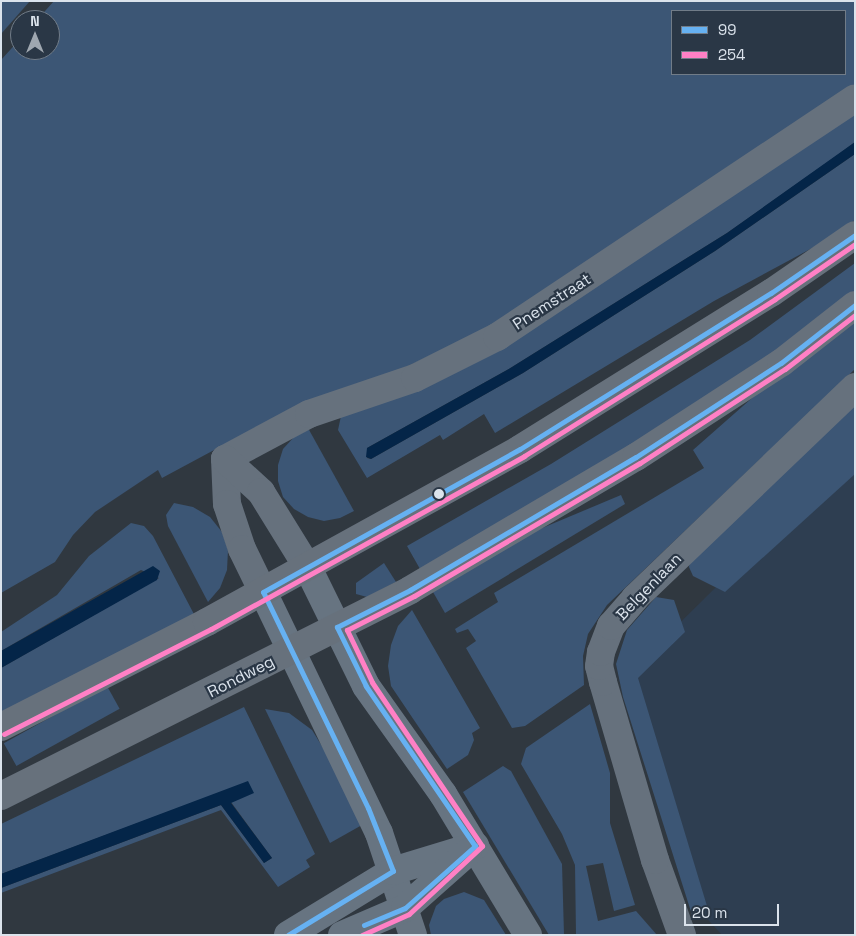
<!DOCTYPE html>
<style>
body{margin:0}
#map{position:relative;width:856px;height:936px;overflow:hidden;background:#303840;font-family:"Space Grotesk",sans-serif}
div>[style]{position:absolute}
.built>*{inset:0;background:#2e3e51}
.green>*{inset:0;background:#3c5675;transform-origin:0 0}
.water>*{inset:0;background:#042548}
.street>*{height:28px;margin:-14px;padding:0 14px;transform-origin:14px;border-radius:14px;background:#66717d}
.secondary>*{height:28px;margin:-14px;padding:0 14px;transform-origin:14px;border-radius:14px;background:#677481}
.primary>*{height:28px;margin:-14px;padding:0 14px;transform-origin:14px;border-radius:14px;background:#67717c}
.bus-1>*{height:5px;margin:-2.5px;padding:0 2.5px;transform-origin:2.5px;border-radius:2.5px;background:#66b1f2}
.bus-2>*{height:5px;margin:-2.5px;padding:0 2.5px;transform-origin:2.5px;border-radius:2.5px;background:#ff80c5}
.dots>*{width:14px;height:14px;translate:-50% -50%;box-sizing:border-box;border:2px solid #2a3746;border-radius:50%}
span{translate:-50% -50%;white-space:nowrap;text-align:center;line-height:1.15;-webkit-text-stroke:4.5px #2a3746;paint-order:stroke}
.street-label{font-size:16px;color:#dbe3ec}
.frame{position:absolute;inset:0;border:2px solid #dbe3ec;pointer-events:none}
.legend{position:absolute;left:671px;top:10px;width:175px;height:65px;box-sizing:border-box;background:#2a3746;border:1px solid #717c88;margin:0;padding:6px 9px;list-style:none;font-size:15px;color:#dbe3ec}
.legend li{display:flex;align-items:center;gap:10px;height:25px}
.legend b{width:25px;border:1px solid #717c88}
.north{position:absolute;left:10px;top:10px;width:50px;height:50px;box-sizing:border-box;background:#2a3746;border:1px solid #717c88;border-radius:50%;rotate:0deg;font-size:14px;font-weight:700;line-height:20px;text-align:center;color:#dbe3ec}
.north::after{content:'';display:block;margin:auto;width:18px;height:22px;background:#9fa7b0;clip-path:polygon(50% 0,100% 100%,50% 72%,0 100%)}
.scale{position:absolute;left:684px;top:904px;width:95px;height:22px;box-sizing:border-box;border:2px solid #dbe3ec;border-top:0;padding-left:6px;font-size:15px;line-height:18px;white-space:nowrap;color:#dbe3ec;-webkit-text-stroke:4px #2a3746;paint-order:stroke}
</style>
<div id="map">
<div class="built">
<div style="clip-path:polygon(855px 450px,855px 935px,722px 935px,688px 898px,628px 674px)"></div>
</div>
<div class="green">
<div style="clip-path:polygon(1px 1px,30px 1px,1px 34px)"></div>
<div style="clip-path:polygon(evenodd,54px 1px,855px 1px,855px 84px,798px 125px,492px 327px,393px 373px,298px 405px,162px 478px,158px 470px,95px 512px,73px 535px,55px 562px,1px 593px,1px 60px,20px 39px,20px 50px,50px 50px,50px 20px,37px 20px,54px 1px,672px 11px,845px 11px,845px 74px,672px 74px,672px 11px)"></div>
<div style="clip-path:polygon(855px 109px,855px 142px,839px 154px,727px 233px,507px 370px,367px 448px,367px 458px,371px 459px,523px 373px,715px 251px,855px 154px,855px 220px,827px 240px,714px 301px,495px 433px,484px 414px,443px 440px,440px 435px,367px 478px,338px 430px,341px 416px)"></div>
<div style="clip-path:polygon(855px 263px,855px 293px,760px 365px,665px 425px,420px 569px,407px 546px,551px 464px,750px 340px)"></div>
<div style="clip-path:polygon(855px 320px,855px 369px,607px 605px,588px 634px,583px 656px,584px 685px,525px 726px,512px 728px,466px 648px,476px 641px,468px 629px,457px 633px,455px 629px,498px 602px,494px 593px,704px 468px,693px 450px,768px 384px)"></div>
<div style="clip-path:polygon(855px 405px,855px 474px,725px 592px,693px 576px,689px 567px,690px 561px)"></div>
<div style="clip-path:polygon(308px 428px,354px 511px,340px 518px,324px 521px,308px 517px,294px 509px,283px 497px,278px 481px,278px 465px,283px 449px,294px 437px)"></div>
<div style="clip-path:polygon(621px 495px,625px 504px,445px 613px,433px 592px,509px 542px)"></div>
<div style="clip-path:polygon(174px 503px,193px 507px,210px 517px,222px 532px,228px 550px,227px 570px,220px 588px,208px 602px,168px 526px,166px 515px)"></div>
<div style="clip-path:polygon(131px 523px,144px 526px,153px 536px,196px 618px,1px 713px,1px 668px,159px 578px,141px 570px,1px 651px,1px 632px,57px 595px,89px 556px)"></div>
<div style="clip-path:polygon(384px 563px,396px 582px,367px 597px,356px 594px,356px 583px)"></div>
<div style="clip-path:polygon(656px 597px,674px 600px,685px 632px,638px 678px,707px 906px,693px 918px,623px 697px,616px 664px,627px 630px)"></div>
<div style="clip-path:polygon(412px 610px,480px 728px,472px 733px,474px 740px,468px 755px,447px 769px,391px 686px,388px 666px,391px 645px,398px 626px)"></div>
<div style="left:107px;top:686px;width:26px;height:118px;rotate:61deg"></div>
<div style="clip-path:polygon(590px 704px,610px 773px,610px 823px,635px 905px,614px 911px,603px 863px,586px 866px,598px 921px,636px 911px,657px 935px,576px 935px,575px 865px,562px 834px,521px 764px,526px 748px)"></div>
<div style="clip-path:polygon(244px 707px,315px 854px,306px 860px,310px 867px,278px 887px,221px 810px,1px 893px,1px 888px,221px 805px,264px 863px,272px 858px,231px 802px,248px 782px,1px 874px,1px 824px)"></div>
<div style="clip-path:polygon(265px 709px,289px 713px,312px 730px,335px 767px,362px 825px,330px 843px)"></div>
<div style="clip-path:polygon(503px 766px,511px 771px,562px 864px,564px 935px,549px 935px,463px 792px)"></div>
<div style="clip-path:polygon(464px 892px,484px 900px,506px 935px,431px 935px,429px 925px,436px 906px,444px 899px)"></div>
</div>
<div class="water">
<div style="clip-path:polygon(855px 142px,855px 154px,715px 251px,523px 373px,371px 459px,366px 457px,367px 448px,507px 370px,727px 233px)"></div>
<div style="clip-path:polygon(153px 566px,160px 571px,157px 580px,1px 668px,1px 651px)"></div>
<div style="clip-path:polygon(248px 781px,254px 793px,231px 803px,272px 858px,264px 863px,221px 805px,1px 888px,1px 874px)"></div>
</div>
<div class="street">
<div style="left:225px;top:459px;width:95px;rotate:-28.2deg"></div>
<div style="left:309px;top:414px;width:112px;rotate:-18.8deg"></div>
<div style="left:415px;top:378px;width:92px;rotate:-26.6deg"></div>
<div style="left:497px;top:337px;width:430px;rotate:-33.7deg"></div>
<div style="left:225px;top:459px;width:45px;rotate:87.5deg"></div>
<div style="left:227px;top:504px;width:47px;rotate:71.6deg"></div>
<div style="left:242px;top:549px;width:48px;rotate:64deg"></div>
<div style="left:225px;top:459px;width:49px;rotate:42.5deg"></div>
<div style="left:261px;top:492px;width:89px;rotate:58.3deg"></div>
<div style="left:682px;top:935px;width:80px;rotate:-109.8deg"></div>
<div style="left:655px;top:860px;width:185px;rotate:-106.3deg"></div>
<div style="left:603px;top:682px;width:16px;rotate:-104deg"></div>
<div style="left:599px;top:666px;width:14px;rotate:-82deg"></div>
<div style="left:601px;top:652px;width:28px;rotate:-69deg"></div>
<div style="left:611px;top:626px;width:37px;rotate:-49deg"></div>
<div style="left:635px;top:598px;width:305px;rotate:-43.8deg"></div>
</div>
<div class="secondary">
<div style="left:308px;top:568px;width:131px;rotate:63.8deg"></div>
<div style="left:366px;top:686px;width:133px;rotate:54.5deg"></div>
<div style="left:443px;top:794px;width:165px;rotate:58.9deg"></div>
<div style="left:263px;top:592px;width:267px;rotate:64.3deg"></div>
<div style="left:379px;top:833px;width:108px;rotate:71.6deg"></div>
<div style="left:288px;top:935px;width:123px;rotate:-31.4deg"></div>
<div style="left:393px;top:871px;width:86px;rotate:-17deg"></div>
<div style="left:342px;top:935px;width:69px;rotate:-23.2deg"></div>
<div style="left:405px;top:908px;width:84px;rotate:-41.6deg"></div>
</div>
<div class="primary">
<div style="left:1px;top:727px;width:231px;rotate:-27deg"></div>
<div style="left:207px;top:622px;width:358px;rotate:-28.9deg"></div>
<div style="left:520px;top:449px;width:296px;rotate:-31.9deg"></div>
<div style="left:771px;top:293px;width:102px;rotate:-34.6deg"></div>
<div style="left:1px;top:796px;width:458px;rotate:-26.7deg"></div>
<div style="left:410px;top:590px;width:262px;rotate:-30.5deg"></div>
<div style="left:636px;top:457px;width:173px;rotate:-33deg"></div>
<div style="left:781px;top:363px;width:94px;rotate:-38.1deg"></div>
</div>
<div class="bus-1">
<div style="left:364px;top:925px;width:44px;rotate:-22.5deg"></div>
<div style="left:405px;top:908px;width:94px;rotate:-41.5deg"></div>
<div style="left:475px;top:846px;width:194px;rotate:-124.3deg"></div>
<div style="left:366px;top:686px;width:66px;rotate:-116.2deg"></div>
<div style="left:337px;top:627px;width:82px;rotate:-26.9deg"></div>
<div style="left:410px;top:590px;width:262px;rotate:-30.5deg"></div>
<div style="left:636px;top:457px;width:173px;rotate:-33deg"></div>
<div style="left:781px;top:363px;width:94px;rotate:-38.1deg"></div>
<div style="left:288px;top:935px;width:123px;rotate:-31.4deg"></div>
<div style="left:393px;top:871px;width:68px;rotate:-111.6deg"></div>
<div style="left:368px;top:808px;width:240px;rotate:-115.9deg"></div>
<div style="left:263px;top:592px;width:294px;rotate:-29.1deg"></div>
<div style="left:520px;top:449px;width:296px;rotate:-31.9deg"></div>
<div style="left:771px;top:293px;width:102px;rotate:-34.6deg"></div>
</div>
<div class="bus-2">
<div style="left:4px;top:734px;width:232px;rotate:-26.9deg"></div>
<div style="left:211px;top:629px;width:358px;rotate:-28.9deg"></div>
<div style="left:524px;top:456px;width:296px;rotate:-32deg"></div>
<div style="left:775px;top:299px;width:97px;rotate:-34.5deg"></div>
<div style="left:362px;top:935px;width:51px;rotate:-24.1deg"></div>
<div style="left:409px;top:914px;width:100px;rotate:-43deg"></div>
<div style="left:482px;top:846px;width:197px;rotate:-123.9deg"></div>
<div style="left:372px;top:682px;width:58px;rotate:-115.7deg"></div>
<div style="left:347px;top:630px;width:75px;rotate:-26.9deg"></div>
<div style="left:414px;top:596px;width:262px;rotate:-30.5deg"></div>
<div style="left:640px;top:463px;width:173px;rotate:-33deg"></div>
<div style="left:785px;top:369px;width:88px;rotate:-37.6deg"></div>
</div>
<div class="dots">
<div style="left:439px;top:494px;background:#dbe3ec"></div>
</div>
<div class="street-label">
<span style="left:552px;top:302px;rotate:-33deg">Pnemstraat</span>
<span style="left:649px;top:587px;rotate:-46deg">Belgenlaan</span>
<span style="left:241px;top:677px;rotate:-27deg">Rondweg</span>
</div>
<div class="frame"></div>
<ul class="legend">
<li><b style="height:6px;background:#66b1f2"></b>99</li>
<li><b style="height:6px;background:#ff80c5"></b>254</li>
</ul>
<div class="north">N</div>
<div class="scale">20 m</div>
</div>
